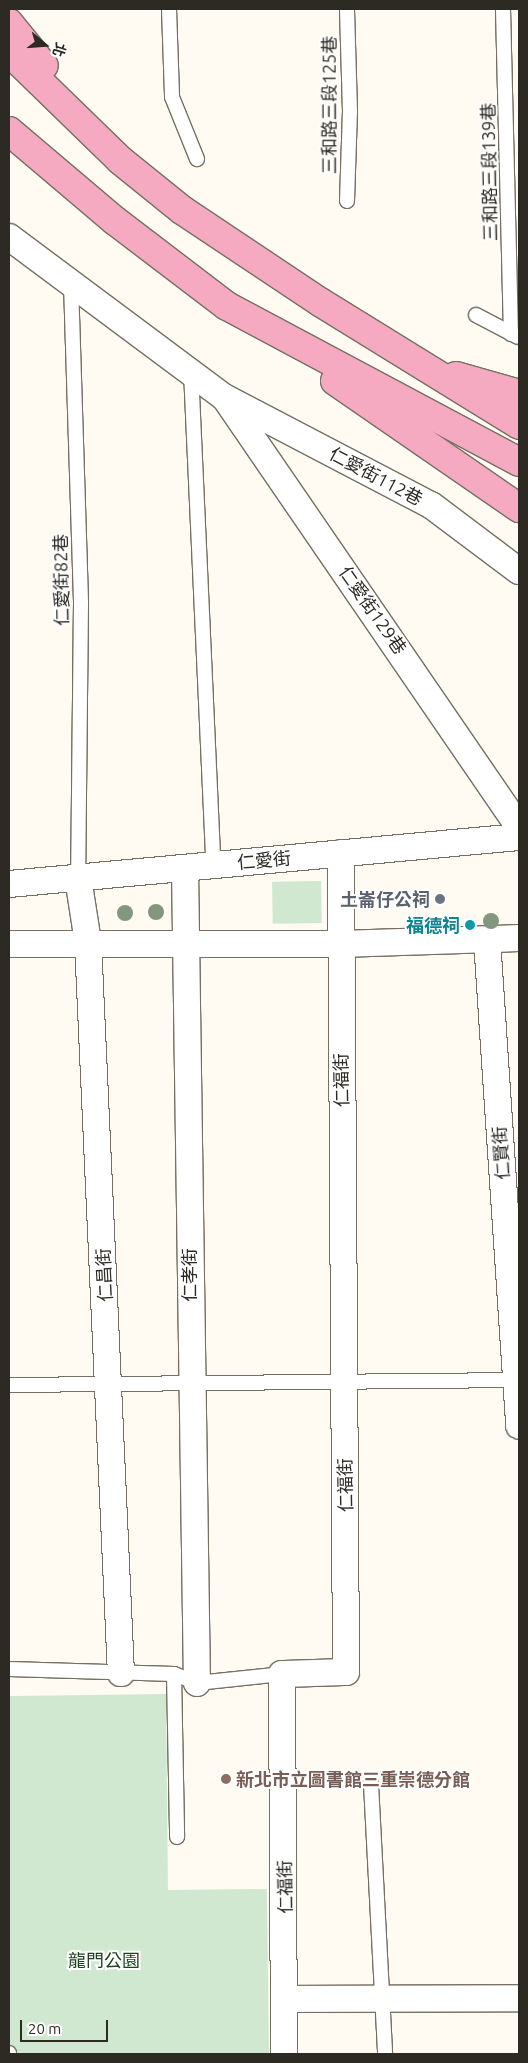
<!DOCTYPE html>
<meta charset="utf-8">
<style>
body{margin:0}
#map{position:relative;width:528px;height:2063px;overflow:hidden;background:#fffbf2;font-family:Ubuntu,"Noto Sans TC",sans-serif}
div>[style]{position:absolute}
.green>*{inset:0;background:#d1e8d0;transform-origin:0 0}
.roads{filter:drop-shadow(1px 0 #757062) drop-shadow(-1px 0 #757062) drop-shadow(0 1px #757062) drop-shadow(0 -1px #757062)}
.service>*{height:14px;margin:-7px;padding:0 7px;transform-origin:7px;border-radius:7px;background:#fff}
.minor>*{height:26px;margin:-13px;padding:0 13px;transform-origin:13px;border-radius:13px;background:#fff}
.motorway>*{height:28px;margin:-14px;padding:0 14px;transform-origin:14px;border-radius:14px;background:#f6aac2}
.trees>*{width:16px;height:16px;margin:-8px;border-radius:50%;background:#83977e}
.dots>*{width:14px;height:14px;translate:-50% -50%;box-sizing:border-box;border:2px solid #fff;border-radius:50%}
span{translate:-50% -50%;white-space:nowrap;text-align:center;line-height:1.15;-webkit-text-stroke:4px #fff;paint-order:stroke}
.street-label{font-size:18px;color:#2d2a24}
.worship-label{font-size:18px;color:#5b616d;font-weight:700}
.right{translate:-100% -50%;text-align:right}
.culture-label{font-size:18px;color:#0d838f;font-weight:700}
.education-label{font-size:18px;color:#785e54;font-weight:700}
.left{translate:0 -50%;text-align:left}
.park-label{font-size:18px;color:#1d451f}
.frame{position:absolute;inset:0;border:10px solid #2d2a24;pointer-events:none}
.north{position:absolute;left:20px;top:20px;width:50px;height:50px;-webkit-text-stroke:4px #fff;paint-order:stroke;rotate:108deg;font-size:14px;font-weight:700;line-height:20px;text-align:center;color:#2d2a24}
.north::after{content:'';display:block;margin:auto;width:18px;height:22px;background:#2d2a24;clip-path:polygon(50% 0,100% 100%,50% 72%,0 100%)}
.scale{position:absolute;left:20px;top:2020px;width:88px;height:22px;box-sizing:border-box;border:2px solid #2d2a24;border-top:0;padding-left:6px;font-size:15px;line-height:18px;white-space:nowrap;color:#2d2a24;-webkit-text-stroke:4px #fff;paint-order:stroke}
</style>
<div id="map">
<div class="green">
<div style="left:321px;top:881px;width:42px;height:49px;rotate:89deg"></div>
<div style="clip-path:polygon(166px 1694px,168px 1890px,267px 1889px,269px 2054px,9px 2054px,9px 1696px)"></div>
</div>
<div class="roads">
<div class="service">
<div style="left:169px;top:9px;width:88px;rotate:88deg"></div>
<div style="left:172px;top:97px;width:67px;rotate:68deg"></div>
<div style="left:503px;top:9px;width:325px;rotate:88.6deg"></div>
<div style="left:347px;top:201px;width:90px;rotate:-88.1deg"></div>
<div style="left:350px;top:111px;width:102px;rotate:-91.7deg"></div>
<div style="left:71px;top:283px;width:320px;rotate:88.2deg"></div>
<div style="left:81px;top:603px;width:275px;rotate:90.6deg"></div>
<div style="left:476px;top:315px;width:47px;rotate:27.6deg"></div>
<div style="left:191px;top:371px;width:493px;rotate:87.4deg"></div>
<div style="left:9px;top:1385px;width:508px;rotate:-0.56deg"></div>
<div style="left:9px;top:1669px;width:165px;rotate:1.7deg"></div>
<div style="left:174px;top:1674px;width:25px;rotate:21deg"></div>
<div style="left:197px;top:1683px;width:85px;rotate:-6deg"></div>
<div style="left:174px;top:1674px;width:163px;rotate:88.9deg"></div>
<div style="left:371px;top:1784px;width:270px;rotate:87deg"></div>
<div style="left:9px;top:2053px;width:1px;rotate:90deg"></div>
</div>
<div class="minor">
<div style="left:9px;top:237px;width:268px;rotate:36.7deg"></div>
<div style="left:224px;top:397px;width:233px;rotate:27.6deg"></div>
<div style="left:431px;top:505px;width:110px;rotate:36.9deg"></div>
<div style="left:227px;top:401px;width:516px;rotate:55.57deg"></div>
<div style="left:185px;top:868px;width:815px;rotate:89.16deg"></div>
<div style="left:78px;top:878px;width:65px;rotate:81.1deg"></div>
<div style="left:88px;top:942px;width:732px;rotate:87.42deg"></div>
<div style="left:9px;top:884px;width:512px;rotate:-5.27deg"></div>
<div style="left:487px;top:940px;width:487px;rotate:86.2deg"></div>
<div style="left:9px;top:944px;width:331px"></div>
<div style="left:340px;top:944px;width:179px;rotate:-1.9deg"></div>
<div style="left:284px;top:1999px;width:235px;rotate:-0.2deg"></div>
<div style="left:284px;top:2054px;width:380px;rotate:-90.3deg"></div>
<div style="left:282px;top:1674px;width:64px;rotate:-1.8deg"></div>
<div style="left:346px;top:1672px;width:819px;rotate:-90.35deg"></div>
</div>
<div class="motorway">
<div style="left:9px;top:23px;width:55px;rotate:50.9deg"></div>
<div style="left:9px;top:52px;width:155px;rotate:44.2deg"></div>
<div style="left:120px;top:160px;width:80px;rotate:38.9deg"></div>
<div style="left:182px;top:210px;width:166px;rotate:33.7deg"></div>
<div style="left:320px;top:302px;width:234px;rotate:31.7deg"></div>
<div style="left:9px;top:131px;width:138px;rotate:40.3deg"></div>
<div style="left:114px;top:220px;width:142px;rotate:37.3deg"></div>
<div style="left:227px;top:306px;width:331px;rotate:28.1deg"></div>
<div style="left:456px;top:376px;width:66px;rotate:15.9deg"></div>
<div style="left:335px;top:381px;width:224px;rotate:34.6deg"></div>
</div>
</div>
<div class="trees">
<div style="left:156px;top:912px"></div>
<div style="left:125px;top:913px"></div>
<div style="left:491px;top:921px"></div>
</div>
<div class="dots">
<div style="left:440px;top:899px;background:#6b7280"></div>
<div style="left:470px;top:925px;background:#0f9aa8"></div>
<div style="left:226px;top:1779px;background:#8d6e63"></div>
</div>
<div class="street-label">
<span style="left:329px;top:105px;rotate:-90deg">三和路三段125巷</span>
<span style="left:489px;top:172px;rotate:-91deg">三和路三段139巷</span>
<span style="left:376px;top:476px;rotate:28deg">仁愛街112巷</span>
<span style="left:61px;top:580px;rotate:-91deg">仁愛街82巷</span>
<span style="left:373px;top:610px;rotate:55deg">仁愛街129巷</span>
<span style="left:264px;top:860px;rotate:-5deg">仁愛街</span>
<span style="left:341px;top:1080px;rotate:-91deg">仁福街</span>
<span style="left:501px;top:1153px;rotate:-94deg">仁賢街</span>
<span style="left:104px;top:1275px;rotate:-93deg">仁昌街</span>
<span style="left:189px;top:1275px;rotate:-90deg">仁孝街</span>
<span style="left:345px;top:1485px;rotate:-91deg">仁福街</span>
<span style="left:285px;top:1887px;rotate:-91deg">仁福街</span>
</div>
<div class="worship-label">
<span class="right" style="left:430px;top:899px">土崙仔公祠</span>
</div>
<div class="culture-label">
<span class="right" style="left:460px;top:925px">福德祠</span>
</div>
<div class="education-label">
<span class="left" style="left:236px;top:1779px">新北市立圖書館三重崇德分館</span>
</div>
<div class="park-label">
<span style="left:104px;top:1960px">龍門公園</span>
</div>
<div class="frame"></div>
<div class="north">北</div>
<div class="scale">20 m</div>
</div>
